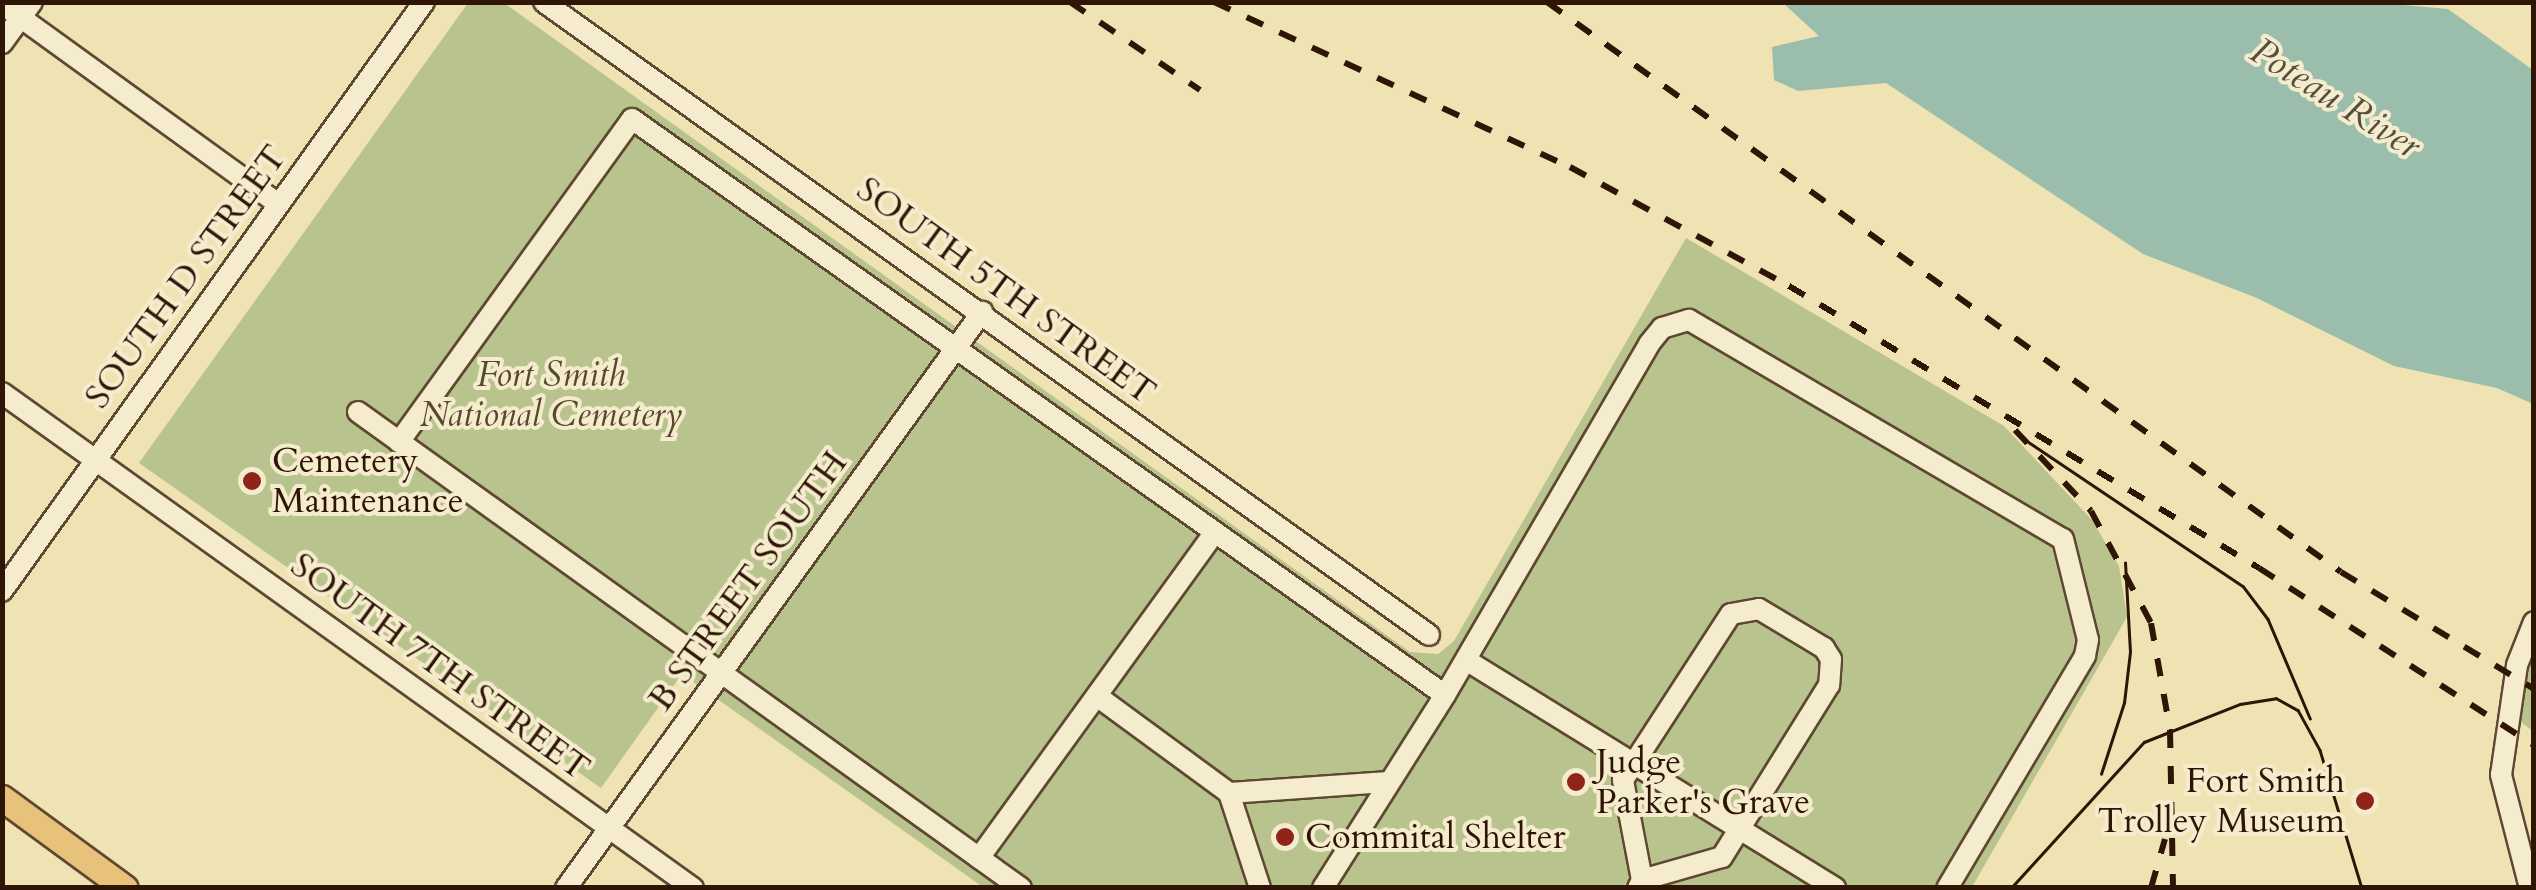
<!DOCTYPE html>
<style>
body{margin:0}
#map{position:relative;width:2536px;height:890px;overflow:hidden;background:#efe2b3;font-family:Cardo,serif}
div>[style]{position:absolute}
.green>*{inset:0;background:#b9c38d}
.water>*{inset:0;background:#9abeab}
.roads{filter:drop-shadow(2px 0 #5e4831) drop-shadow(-2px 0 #5e4831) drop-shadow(0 2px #5e4831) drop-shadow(0 -2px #5e4831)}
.minor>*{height:20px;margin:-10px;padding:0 10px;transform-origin:10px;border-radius:10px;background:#f5ecce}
.major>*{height:25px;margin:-12.5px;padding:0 12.5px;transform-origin:12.5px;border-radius:12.5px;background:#e8c17a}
.tram>*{height:2.5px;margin:-1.25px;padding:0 1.25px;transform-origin:1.25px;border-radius:1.25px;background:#2e1506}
.rail>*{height:6px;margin-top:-3px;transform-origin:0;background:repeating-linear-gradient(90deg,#2e1506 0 18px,transparent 0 36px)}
.dots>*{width:28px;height:28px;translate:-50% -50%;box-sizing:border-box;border:5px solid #f5ecce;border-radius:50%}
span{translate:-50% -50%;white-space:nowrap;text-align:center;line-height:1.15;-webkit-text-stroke:8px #f5ecce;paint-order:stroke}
.street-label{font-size:35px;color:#2e1506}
.park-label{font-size:35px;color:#58492e;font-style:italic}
.poi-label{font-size:35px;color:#2e1506}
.left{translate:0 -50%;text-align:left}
.right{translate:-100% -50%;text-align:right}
.water-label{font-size:38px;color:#545040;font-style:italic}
.frame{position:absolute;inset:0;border:5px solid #2e1506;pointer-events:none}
</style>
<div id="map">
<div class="green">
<div style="clip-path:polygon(468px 3px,504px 3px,1410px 652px,1438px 654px,1454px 641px,1686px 238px,2004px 426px,2092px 520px,2119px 566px,2127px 617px,1972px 887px,983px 887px,682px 674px,601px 788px,139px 463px)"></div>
<div style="clip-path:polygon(2533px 650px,2533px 731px,2519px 721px)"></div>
</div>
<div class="water">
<div style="clip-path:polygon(2370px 2px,2448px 9px,2533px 70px,2533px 404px,2497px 388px,2394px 366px,2257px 298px,2143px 254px,1886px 83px,1798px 91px,1774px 80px,1772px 47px,1819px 36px,1783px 3px)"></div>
</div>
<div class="roads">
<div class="minor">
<div style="left:544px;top:2px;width:1088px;rotate:35.57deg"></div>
<div style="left:2px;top:4px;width:341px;rotate:35.9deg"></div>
<div style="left:2px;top:43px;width:51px;rotate:-53.8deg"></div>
<div style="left:2px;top:393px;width:850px;rotate:35.62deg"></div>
<div style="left:358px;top:412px;width:816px;rotate:35.68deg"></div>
<div style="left:399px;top:442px;width:398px;rotate:-54.2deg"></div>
<div style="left:632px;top:119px;width:996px;rotate:35.32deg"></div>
<div style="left:2px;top:591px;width:725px;rotate:-54.38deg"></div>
<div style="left:1466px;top:660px;width:434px;rotate:31.7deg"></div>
<div style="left:1097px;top:696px;width:164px;rotate:36.3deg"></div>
<div style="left:1229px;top:793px;width:100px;rotate:71.9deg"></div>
<div style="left:1229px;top:793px;width:157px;rotate:-4deg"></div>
<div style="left:979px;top:858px;width:401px;rotate:-54.1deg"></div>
<div style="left:566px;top:888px;width:711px;rotate:-54.16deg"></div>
<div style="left:1323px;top:888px;width:228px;rotate:-57.7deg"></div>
<div style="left:1445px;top:695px;width:406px;rotate:-59.8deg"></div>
<div style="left:1649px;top:344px;width:21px;rotate:-51deg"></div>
<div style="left:1662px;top:328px;width:28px;rotate:-17deg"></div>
<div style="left:1689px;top:320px;width:433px;rotate:30.4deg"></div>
<div style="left:2063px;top:539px;width:104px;rotate:76.1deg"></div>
<div style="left:2088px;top:640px;width:16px;rotate:101deg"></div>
<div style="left:2085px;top:656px;width:270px;rotate:120.7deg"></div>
<div style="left:1638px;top:888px;width:9px;rotate:-63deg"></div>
<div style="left:1642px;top:880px;width:102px;rotate:-100.8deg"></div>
<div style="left:1623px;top:780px;width:198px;rotate:-57deg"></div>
<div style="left:1731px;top:614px;width:28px;rotate:-10deg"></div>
<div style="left:1759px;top:609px;width:76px;rotate:31deg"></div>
<div style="left:1824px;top:648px;width:13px;rotate:58deg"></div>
<div style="left:1831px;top:659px;width:26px;rotate:94deg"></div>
<div style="left:1829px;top:685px;width:203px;rotate:121.9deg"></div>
<div style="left:1722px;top:857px;width:83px;rotate:164deg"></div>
<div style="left:2530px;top:888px;width:117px;rotate:-104.4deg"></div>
<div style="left:2501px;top:775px;width:111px;rotate:-81.7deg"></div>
<div style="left:2517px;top:665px;width:46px;rotate:-68.4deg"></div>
</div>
<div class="major">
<div style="left:2px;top:798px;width:152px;rotate:36.2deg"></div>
</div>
</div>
<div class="tram">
<div style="left:2027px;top:441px;width:260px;rotate:33.9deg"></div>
<div style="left:2243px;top:586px;width:41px;rotate:52.9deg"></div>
<div style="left:2268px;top:619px;width:108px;rotate:67deg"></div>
<div style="left:2101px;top:774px;width:75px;rotate:-72.1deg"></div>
<div style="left:2124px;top:703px;width:51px;rotate:-83.3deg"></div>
<div style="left:2130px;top:652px;width:89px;rotate:-93.2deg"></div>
<div style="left:2011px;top:888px;width:197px;rotate:-47.7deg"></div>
<div style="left:2144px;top:742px;width:103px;rotate:-21.6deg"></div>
<div style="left:2240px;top:704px;width:36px;rotate:-9deg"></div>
<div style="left:2276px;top:698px;width:25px;rotate:29deg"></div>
<div style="left:2298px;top:710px;width:46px;rotate:61.2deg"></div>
<div style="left:2320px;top:750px;width:144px;rotate:73.1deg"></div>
</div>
<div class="rail">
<div style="left:1070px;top:2px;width:157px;rotate:34.1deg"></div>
<div style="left:1214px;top:2px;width:392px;rotate:24.9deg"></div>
<div style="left:1570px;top:167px;width:249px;rotate:28.5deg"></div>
<div style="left:1789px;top:286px;width:548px;rotate:30.96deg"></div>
<div style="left:2259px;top:568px;width:327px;rotate:32.8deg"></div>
<div style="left:1547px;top:2px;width:977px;rotate:35.67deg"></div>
<div style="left:2341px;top:572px;width:226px;rotate:31.2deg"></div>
<div style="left:2015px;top:430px;width:111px;rotate:46.8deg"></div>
<div style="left:2091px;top:511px;width:127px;rotate:61.8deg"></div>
<div style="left:2151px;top:623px;width:109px;rotate:79.9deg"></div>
<div style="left:2170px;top:730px;width:158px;rotate:88.9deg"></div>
<div style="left:2151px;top:888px;width:51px;rotate:-74.1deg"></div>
</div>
<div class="dots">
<div style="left:252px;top:481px;background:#8f2418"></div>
<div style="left:1576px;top:782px;background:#8f2418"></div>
<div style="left:2365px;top:801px;background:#8f2418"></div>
<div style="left:1285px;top:837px;background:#8f2418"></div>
</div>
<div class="street-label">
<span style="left:186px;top:277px;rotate:-54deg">SOUTH D STREET</span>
<span style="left:1006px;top:291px;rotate:36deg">SOUTH 5TH STREET</span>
<span style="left:748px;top:581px;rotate:-54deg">B STREET SOUTH</span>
<span style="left:440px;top:667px;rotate:36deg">SOUTH 7TH STREET</span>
</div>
<div class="park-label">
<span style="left:551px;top:395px">Fort Smith<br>National Cemetery</span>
</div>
<div class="poi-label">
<span class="left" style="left:272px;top:481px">Cemetery<br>Maintenance</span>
<span class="left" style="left:1596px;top:782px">Judge<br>Parker's Grave</span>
<span class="right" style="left:2345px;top:801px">Fort Smith<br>Trolley Museum</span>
<span class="left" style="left:1305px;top:837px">Commital Shelter</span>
</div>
<div class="water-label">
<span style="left:2335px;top:99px;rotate:32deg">Poteau River</span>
</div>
<div class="frame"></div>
</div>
